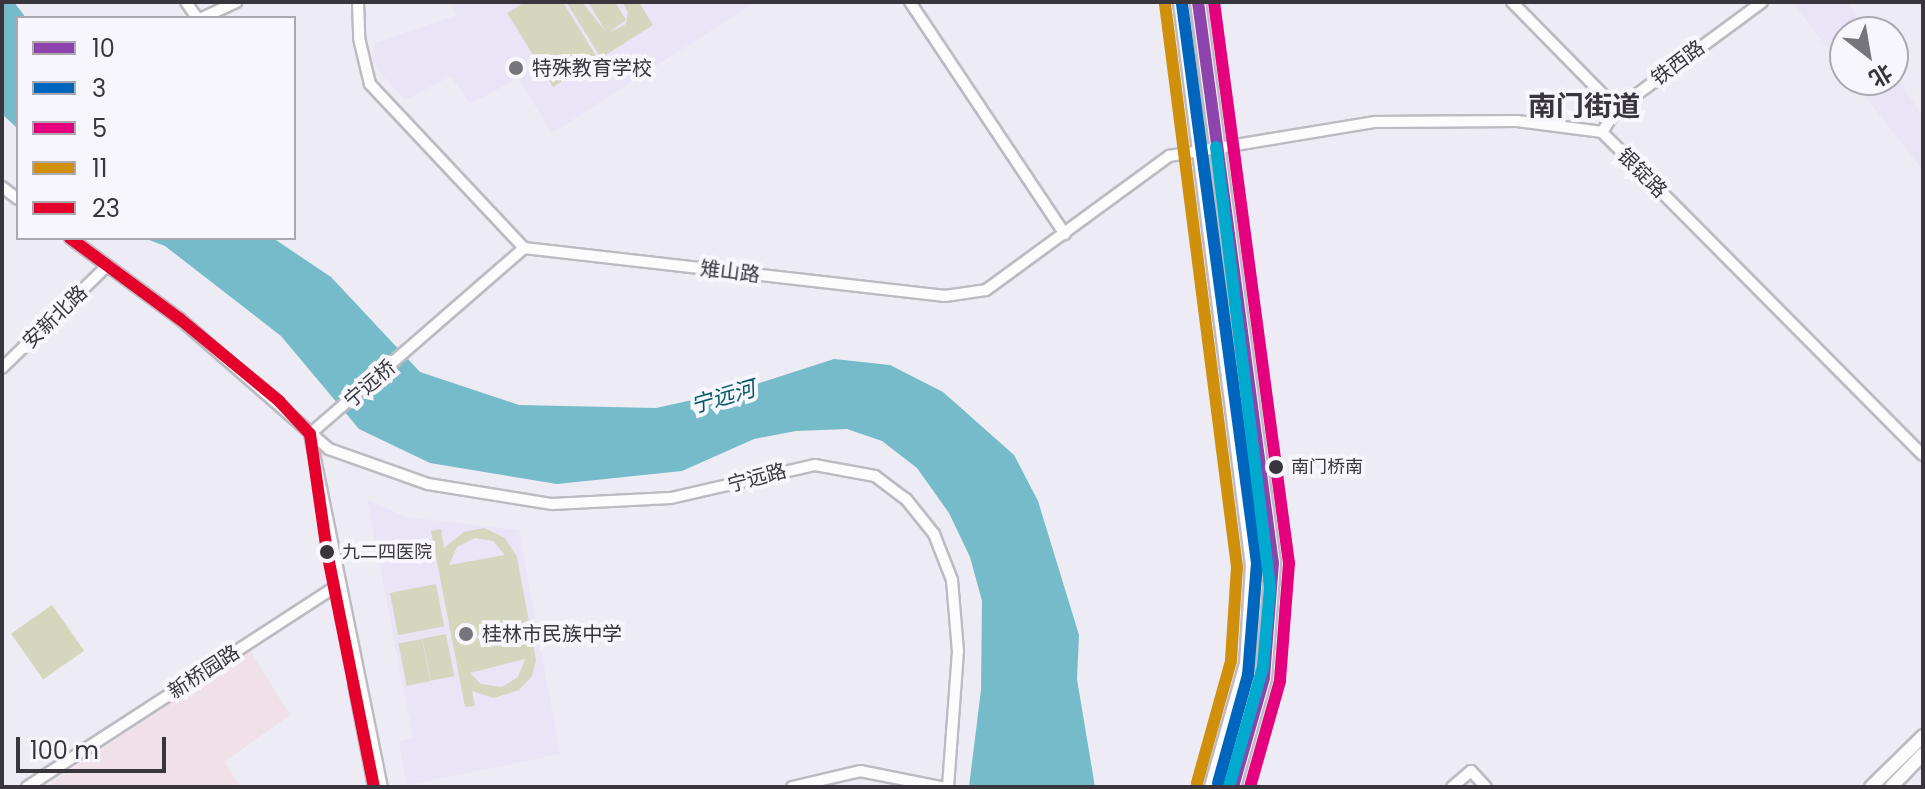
<!DOCTYPE html>
<meta charset="utf-8">
<style>
body{margin:0}
#map{position:relative;width:1925px;height:789px;overflow:hidden;background:#edebf4;font-family:Poppins,"Noto Sans SC",sans-serif}
div>[style]{position:absolute}
.built>*{inset:0;background:#e9e4f6}
.medical>*{inset:0;background:#f0e1e8}
.green>*{inset:0;background:#d4d7bd;transform-origin:0 0}
.water>*{inset:0;background:#76bbc9}
.roads{filter:drop-shadow(2px 0 #bdbbc2) drop-shadow(-2px 0 #bdbbc2) drop-shadow(0 2px #bdbbc2) drop-shadow(0 -2px #bdbbc2)}
.minor>*{height:10px;margin:-5px;padding:0 5px;transform-origin:5px;border-radius:5px;background:#fcfcfd}
.major>*{height:12px;margin:-6px;padding:0 6px;transform-origin:6px;border-radius:6px;background:#fcfcfd}
.highway>*{height:14px;margin:-7px;padding:0 7px;transform-origin:7px;border-radius:7px;background:#fcfcfd}
.bus-1>*{height:12px;margin:-6px;padding:0 6px;transform-origin:6px;border-radius:6px;background:#8e44ad}
.bus-2>*{height:12px;margin:-6px;padding:0 6px;transform-origin:6px;border-radius:6px;background:#0065bd}
.bus-3>*{height:12px;margin:-6px;padding:0 6px;transform-origin:6px;border-radius:6px;background:#e5007d}
.bus-4>*{height:12px;margin:-6px;padding:0 6px;transform-origin:6px;border-radius:6px;background:#d1900c}
.bus-5>*{height:12px;margin:-6px;padding:0 6px;transform-origin:6px;border-radius:6px;background:#e4002b}
.bus-6>*{height:12px;margin:-6px;padding:0 6px;transform-origin:6px;border-radius:6px;background:#00a9ce}
.dots>*{width:22px;height:22px;translate:-50% -50%;box-sizing:border-box;border:4px solid #f8f6fd;border-radius:50%}
span{translate:-50% -50%;white-space:nowrap;text-align:center;line-height:1.15;-webkit-text-stroke:8px #f8f6fd;paint-order:stroke}
.bus-label{font-size:18px;color:#38363c}
.left{translate:0 -50%;text-align:left}
.street-label{font-size:20px;color:#38363c}
.poi-label{font-size:20px;color:#38363c}
.water-label{font-size:22px;color:#015b67;font-style:italic}
.district-label{font-size:28px;color:#38363c;font-weight:700}
.frame{position:absolute;inset:0;border:4px solid #38363c;pointer-events:none}
.legend{position:absolute;left:16px;top:16px;width:280px;height:224px;box-sizing:border-box;background:#f8f6fd;border:2px solid #aba9b0;margin:0;padding:10px 14px;list-style:none;font-size:24px;color:#38363c}
.legend li{display:flex;align-items:center;gap:16px;height:40px}
.legend b{width:40px;border:2px solid #aba9b0}
.north{position:absolute;left:1829px;top:16px;width:80px;height:80px;box-sizing:border-box;background:#f8f6fd;border:2px solid #aba9b0;border-radius:50%;rotate:149deg;font-size:22px;font-weight:700;line-height:32px;text-align:center;color:#38363c}
.north::after{content:'';display:block;margin:auto;width:28px;height:36px;background:#77757c;clip-path:polygon(50% 0,100% 100%,50% 72%,0 100%)}
.scale{position:absolute;left:16px;top:737px;width:150px;height:36px;box-sizing:border-box;border:4px solid #38363c;border-top:0;padding-left:10px;font-size:24px;line-height:28px;white-space:nowrap;color:#38363c;-webkit-text-stroke:6px #f8f6fd;paint-order:stroke}
</style>
<div id="map">
<div class="built">
<div style="clip-path:polygon(451px 2px,755px 2px,552px 133px,518px 78px,470px 104px,451px 76px,405px 100px,383px 76px,374px 61px,375px 43px,457px 15px)"></div>
<div style="clip-path:polygon(1792px 2px,1848px 2px,1868px 32px,1845px 32px,1845px 70px)"></div>
<div style="clip-path:polygon(1893px 72px,1923px 117px,1923px 171px,1853px 80px,1893px 80px)"></div>
<div style="clip-path:polygon(367px 499px,405px 517px,519px 530px,560px 754px,407px 785px,399px 742px,413px 738px)"></div>
</div>
<div class="medical">
<div style="clip-path:polygon(249px 649px,290px 715px,224px 762px,241px 787px,46px 787px)"></div>
</div>
<div class="green">
<div style="clip-path:polygon(525px 2px,563px 2px,598px 59px,553px 87px,507px 13px)"></div>
<div style="clip-path:polygon(566px 2px,582px 2px,606px 32px,588px 2px,615px 2px,626px 20px,608px 33px,626px 24px,628px 12px,622px 2px,639px 2px,653px 25px,601px 58px)"></div>
<div style="clip-path:polygon(evenodd,484px 528px,505px 538px,517px 557px,536px 660px,532px 676px,519px 690px,494px 698px,472px 691px,475px 706px,465px 707px,431px 531px,441px 529px,444px 548px,464px 532px,484px 528px,475px 538px,493px 541px,505px 555px,449px 565px,457px 547px,475px 538px,484px 528px,525px 659px,518px 677px,502px 687px,481px 684px,470px 673px,525px 659px)"></div>
<div style="left:436px;top:584px;width:43px;height:47px;rotate:79deg"></div>
<div style="left:52px;top:605px;width:56px;height:50px;rotate:55deg"></div>
<div style="left:446px;top:634px;width:43px;height:24px;rotate:79deg"></div>
<div style="left:422px;top:639px;width:43px;height:24px;rotate:79deg"></div>
</div>
<div class="water">
<div style="clip-path:polygon(2px 2px,14px 2px,26px 18px,18px 18px,18px 129px,2px 114px)"></div>
<div style="clip-path:polygon(144px 238px,273px 238px,331px 277px,420px 372px,519px 405px,656px 408px,738px 390px,834px 359px,890px 365px,943px 392px,1014px 455px,1038px 501px,1079px 635px,1077px 679px,1095px 787px,969px 787px,981px 690px,982px 601px,970px 557px,949px 513px,917px 468px,882px 441px,847px 429px,796px 431px,754px 439px,682px 471px,557px 484px,430px 463px,359px 429px,281px 336px,165px 246px)"></div>
</div>
<div class="roads">
<div class="minor">
<div style="left:186px;top:2px;width:19px;rotate:55deg"></div>
<div style="left:358px;top:2px;width:36px;rotate:88deg"></div>
<div style="left:359px;top:38px;width:47px;rotate:76.6deg"></div>
<div style="left:370px;top:84px;width:225px;rotate:46.8deg"></div>
<div style="left:524px;top:248px;width:424px;rotate:6.5deg"></div>
<div style="left:945px;top:296px;width:41px;rotate:-8.3deg"></div>
<div style="left:986px;top:290px;width:227px;rotate:-36.2deg"></div>
<div style="left:1169px;top:156px;width:209px;rotate:-9.4deg"></div>
<div style="left:1375px;top:122px;width:142px;rotate:-0.4deg"></div>
<div style="left:1517px;top:121px;width:86px;rotate:7.4deg"></div>
<div style="left:1602px;top:132px;width:455px;rotate:45.2deg"></div>
<div style="left:910px;top:2px;width:279px;rotate:56.3deg"></div>
<div style="left:1512px;top:2px;width:150px;rotate:45.5deg"></div>
<div style="left:202px;top:18px;width:38px;rotate:-25deg"></div>
<div style="left:1602px;top:132px;width:27px;rotate:-57deg"></div>
<div style="left:1617px;top:109px;width:180px;rotate:-36.4deg"></div>
<div style="left:2px;top:187px;width:20px;rotate:37deg"></div>
<div style="left:70px;top:238px;width:137px;rotate:36.4deg"></div>
<div style="left:180px;top:319px;width:198px;rotate:41.1deg"></div>
<div style="left:329px;top:449px;width:105px;rotate:19.5deg"></div>
<div style="left:428px;top:484px;width:126px;rotate:9.2deg"></div>
<div style="left:552px;top:504px;width:119px;rotate:-2.9deg"></div>
<div style="left:671px;top:498px;width:148px;rotate:-12.9deg"></div>
<div style="left:815px;top:465px;width:61px;rotate:10.4deg"></div>
<div style="left:875px;top:476px;width:39px;rotate:37deg"></div>
<div style="left:906px;top:499px;width:45px;rotate:51.3deg"></div>
<div style="left:934px;top:534px;width:49px;rotate:68.6deg"></div>
<div style="left:952px;top:580px;width:71px;rotate:85.2deg"></div>
<div style="left:958px;top:651px;width:136px;rotate:94.2deg"></div>
<div style="left:2px;top:368px;width:146px;rotate:-44.2deg"></div>
<div style="left:310px;top:434px;width:360px;rotate:78.5deg"></div>
<div style="left:310px;top:434px;width:284px;rotate:-41deg"></div>
<div style="left:354px;top:684px;width:105px;rotate:79deg"></div>
<div style="left:27px;top:787px;width:373px;rotate:-33deg"></div>
<div style="left:792px;top:787px;width:70px;rotate:-13.2deg"></div>
<div style="left:860px;top:771px;width:83px;rotate:11.2deg"></div>
<div style="left:1452px;top:787px;width:25px;rotate:-40deg"></div>
<div style="left:1471px;top:771px;width:22px;rotate:47deg"></div>
</div>
<div class="major">
<div style="left:1871px;top:787px;width:73px;rotate:-44.4deg"></div>
<div style="left:1891px;top:787px;width:46px;rotate:-45.9deg"></div>
</div>
<div class="highway">
<div style="left:1181px;top:2px;width:569px;rotate:82.72deg"></div>
<div style="left:1253px;top:566px;width:98px;rotate:93.5deg"></div>
<div style="left:1247px;top:664px;width:128px;rotate:105.9deg"></div>
<div style="left:1198px;top:2px;width:566px;rotate:82.39deg"></div>
<div style="left:1273px;top:563px;width:115px;rotate:94.5deg"></div>
<div style="left:1264px;top:678px;width:113px;rotate:105.9deg"></div>
</div>
</div>
<div class="bus-1">
<div style="left:1198px;top:2px;width:566px;rotate:82.39deg"></div>
<div style="left:1273px;top:563px;width:115px;rotate:94.5deg"></div>
<div style="left:1264px;top:678px;width:113px;rotate:105.9deg"></div>
</div>
<div class="bus-2">
<div style="left:1182px;top:4px;width:564px;rotate:82.36deg"></div>
<div style="left:1257px;top:563px;width:112px;rotate:94.6deg"></div>
<div style="left:1248px;top:675px;width:112px;rotate:105.5deg"></div>
</div>
<div class="bus-3">
<div style="left:1214px;top:2px;width:566px;rotate:82.39deg"></div>
<div style="left:1289px;top:563px;width:118px;rotate:94.4deg"></div>
<div style="left:1280px;top:681px;width:110px;rotate:105.8deg"></div>
</div>
<div class="bus-4">
<div style="left:1165px;top:4px;width:568px;rotate:82.71deg"></div>
<div style="left:1237px;top:567px;width:94px;rotate:93.7deg"></div>
<div style="left:1231px;top:661px;width:127px;rotate:105.6deg"></div>
</div>
<div class="bus-5">
<div style="left:70px;top:238px;width:137px;rotate:36.4deg"></div>
<div style="left:180px;top:319px;width:129px;rotate:39.6deg"></div>
<div style="left:279px;top:401px;width:45px;rotate:46.8deg"></div>
<div style="left:310px;top:434px;width:119px;rotate:81.8deg"></div>
<div style="left:327px;top:552px;width:240px;rotate:78.7deg"></div>
</div>
<div class="bus-6">
<div style="left:1216px;top:147px;width:443px;rotate:83deg"></div>
<div style="left:1270px;top:587px;width:80px;rotate:95deg"></div>
<div style="left:1263px;top:667px;width:125px;rotate:105.8deg"></div>
</div>
<div class="dots">
<div style="left:516px;top:68px;background:#77757c"></div>
<div style="left:1276px;top:467px;background:#38363c"></div>
<div style="left:327px;top:552px;background:#38363c"></div>
<div style="left:466px;top:634px;background:#77757c"></div>
</div>
<div class="bus-label">
<span class="left" style="left:1291px;top:467px">南门桥南</span>
<span class="left" style="left:342px;top:552px">九二四医院</span>
</div>
<div class="street-label">
<span style="left:1678px;top:63px;rotate:-37deg">铁西路</span>
<span style="left:1642px;top:173px;rotate:45deg">银锭路</span>
<span style="left:730px;top:272px;rotate:7deg">雉山路</span>
<span style="left:55px;top:317px;rotate:-44deg">安新北路</span>
<span style="left:370px;top:384px;rotate:-41deg">宁远桥</span>
<span style="left:757px;top:478px;rotate:-15deg">宁远路</span>
<span style="left:204px;top:672px;rotate:-33deg">新桥园路</span>
</div>
<div class="poi-label">
<span class="left" style="left:532px;top:68px">特殊教育学校</span>
<span class="left" style="left:482px;top:634px">桂林市民族中学</span>
</div>
<div class="water-label">
<span style="left:723px;top:397px;rotate:-16deg">宁远河</span>
</div>
<div class="district-label">
<span style="left:1584px;top:107px">南门街道</span>
</div>
<div class="frame"></div>
<ul class="legend">
<li><b style="height:10px;background:#8e44ad"></b>10</li>
<li><b style="height:10px;background:#0065bd"></b>3</li>
<li><b style="height:10px;background:#e5007d"></b>5</li>
<li><b style="height:10px;background:#d1900c"></b>11</li>
<li><b style="height:10px;background:#e4002b"></b>23</li>
</ul>
<div class="north">北</div>
<div class="scale">100 m</div>
</div>
